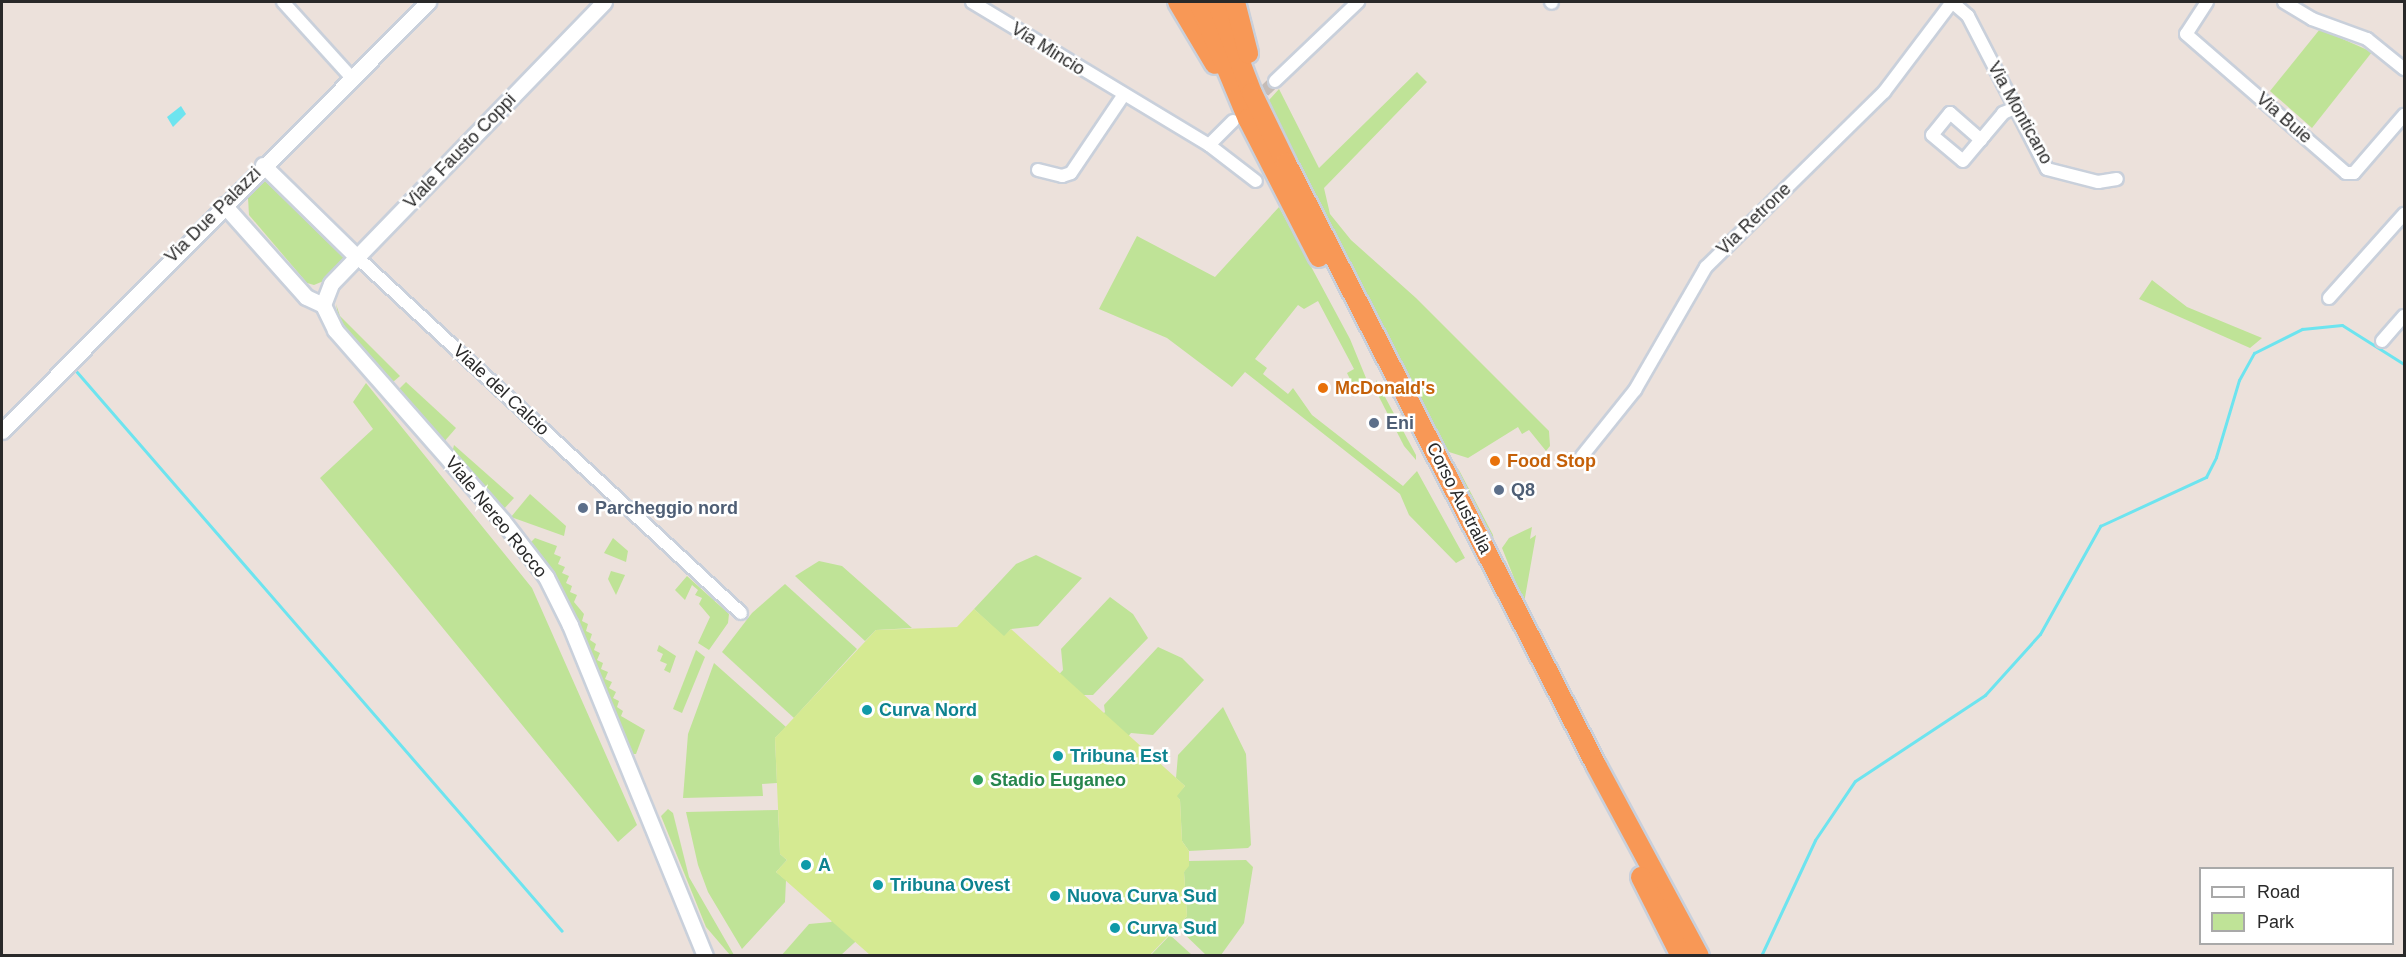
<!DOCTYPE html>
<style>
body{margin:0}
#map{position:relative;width:2406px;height:957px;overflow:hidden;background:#ece1db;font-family:Arial,sans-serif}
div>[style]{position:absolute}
.green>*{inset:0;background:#bfe397}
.pitch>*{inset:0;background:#d5ea92}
.water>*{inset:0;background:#6de4ef}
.stream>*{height:3px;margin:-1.5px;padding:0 1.5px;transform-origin:1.5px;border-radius:1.5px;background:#6de4ef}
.minor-tunnel>*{height:12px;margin-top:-6px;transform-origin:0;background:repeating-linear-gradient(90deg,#c5bcb7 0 12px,transparent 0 18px)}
.roads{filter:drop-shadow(2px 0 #c9d0db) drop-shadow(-2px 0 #c9d0db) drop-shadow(0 2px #c9d0db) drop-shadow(0 -2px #c9d0db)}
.minor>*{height:12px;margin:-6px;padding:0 6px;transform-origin:6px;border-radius:6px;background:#fff}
.tertiary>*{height:15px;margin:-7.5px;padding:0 7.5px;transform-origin:7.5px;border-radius:7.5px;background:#fff}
.trunk>*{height:20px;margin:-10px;padding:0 10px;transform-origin:10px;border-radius:10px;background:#f89856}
.dots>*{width:16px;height:16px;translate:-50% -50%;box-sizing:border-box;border:3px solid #fff;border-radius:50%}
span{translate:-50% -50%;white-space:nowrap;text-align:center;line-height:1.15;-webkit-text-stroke:5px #fff;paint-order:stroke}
.street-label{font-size:18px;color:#292929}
.food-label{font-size:18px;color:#c56008;font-weight:700}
.left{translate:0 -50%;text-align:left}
.service-label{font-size:18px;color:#4e5e75;font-weight:700}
.culture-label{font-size:18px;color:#0d838f;font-weight:700}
.leisure-label{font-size:18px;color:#27864d;font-weight:700}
.frame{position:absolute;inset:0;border:3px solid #292929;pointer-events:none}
.legend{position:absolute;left:2199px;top:867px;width:195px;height:78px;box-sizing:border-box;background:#fff;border:2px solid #a9a9a9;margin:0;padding:8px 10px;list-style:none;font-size:18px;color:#292929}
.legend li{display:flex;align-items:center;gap:12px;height:30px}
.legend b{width:30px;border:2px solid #a9a9a9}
</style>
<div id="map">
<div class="green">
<div style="clip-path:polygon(2320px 29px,2372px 52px,2312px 128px,2270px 91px)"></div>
<div style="clip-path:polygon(1417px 72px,1427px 82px,1324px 188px,1330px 214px,1351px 240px,1416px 298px,1549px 431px,1550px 446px,1546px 451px,1529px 430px,1522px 434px,1518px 427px,1468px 458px,1449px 452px,1330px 235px,1269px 100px,1279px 89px,1319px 168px)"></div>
<div style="clip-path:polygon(264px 180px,344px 258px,326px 280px,314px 285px,307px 283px,249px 215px,248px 198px)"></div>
<div style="clip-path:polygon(1279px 207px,1350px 339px,1366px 378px,1361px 386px,1354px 387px,1347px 373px,1354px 369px,1318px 301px,1304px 309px,1298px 305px,1255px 359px,1267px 368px,1263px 374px,1288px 394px,1293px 388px,1312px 415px,1403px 486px,1417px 471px,1465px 558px,1456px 563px,1409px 515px,1400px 494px,1245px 372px,1232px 387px,1167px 338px,1099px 309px,1137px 236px,1215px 277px)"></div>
<div style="clip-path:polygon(2152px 280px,2187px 307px,2262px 338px,2250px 348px,2139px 299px)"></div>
<div style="clip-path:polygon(336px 304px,340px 316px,400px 376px,393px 382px,339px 320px)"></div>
<div style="clip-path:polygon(1376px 380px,1416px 455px,1416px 460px,1404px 446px,1376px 391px)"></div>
<div style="clip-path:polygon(406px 382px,456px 428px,443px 443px,398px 390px)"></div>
<div style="clip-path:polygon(366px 383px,532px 588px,637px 825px,618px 842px,320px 478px,373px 429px,353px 402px)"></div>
<div style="clip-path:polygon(454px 445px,514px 498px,503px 510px,452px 453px)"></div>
<div style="clip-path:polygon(1449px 460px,1459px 470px,1493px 535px,1495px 552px)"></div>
<div style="clip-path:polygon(530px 494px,566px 526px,564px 536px,511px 517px)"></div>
<div style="clip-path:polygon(1532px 527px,1530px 539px,1536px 535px,1524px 603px,1502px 548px,1509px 538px)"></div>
<div style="clip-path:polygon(535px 538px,557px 546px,554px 554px,561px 557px,558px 564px,565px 567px,562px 573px,569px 576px,566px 583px,572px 586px,570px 592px,577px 595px,574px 602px,584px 614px,582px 621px,588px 624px,586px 631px,592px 634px,590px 640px,596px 644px,594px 650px,600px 653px,597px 660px,603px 663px,601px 669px,608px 672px,605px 679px,612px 682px,609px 688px,616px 692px,613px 698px,619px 701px,617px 707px,623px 711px,621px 716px,645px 730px,636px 754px,632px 754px,566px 596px,531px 542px)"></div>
<div style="clip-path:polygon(613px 538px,628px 551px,626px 562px,604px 553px)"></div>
<div style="clip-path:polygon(1036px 555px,1082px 578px,1038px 626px,1011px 629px,1004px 637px,974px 609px,1016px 564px)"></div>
<div style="clip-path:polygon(819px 561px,842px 566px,912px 628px,876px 630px,865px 641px,795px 576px)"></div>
<div style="clip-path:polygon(611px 571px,625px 575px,616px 595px,608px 579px)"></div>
<div style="clip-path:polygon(687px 576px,729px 614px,728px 623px,709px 650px,698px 643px,710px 617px,699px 604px,702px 598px,695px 595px,698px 590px,692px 585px,685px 600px,675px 590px)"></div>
<div style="clip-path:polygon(785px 584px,857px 649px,794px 718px,722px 652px,752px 613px)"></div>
<div style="clip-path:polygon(1110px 597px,1133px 614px,1148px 638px,1093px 695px,1083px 695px,1052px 682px,1063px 670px,1061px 649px)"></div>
<div style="clip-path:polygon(659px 645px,676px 656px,670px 673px,664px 670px,667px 664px,660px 661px,663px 654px,657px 651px)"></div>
<div style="clip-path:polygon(1158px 647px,1182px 658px,1204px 680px,1153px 735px,1131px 733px,1121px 745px,1096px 722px,1105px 712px,1104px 705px)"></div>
<div style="clip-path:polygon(696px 650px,705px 657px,682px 713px,673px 709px)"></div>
<div style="clip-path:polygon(714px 663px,786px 727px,775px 738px,777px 783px,762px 784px,763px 796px,683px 798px,688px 734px)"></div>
<div style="clip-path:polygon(1223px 707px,1246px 754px,1251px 845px,1248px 848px,1189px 851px,1182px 841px,1180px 800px,1176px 796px,1185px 786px,1176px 778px,1178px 755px)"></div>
<div style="clip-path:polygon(668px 809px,673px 813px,689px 877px,734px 955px,730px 955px,706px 927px,661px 816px)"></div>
<div style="clip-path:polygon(778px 810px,780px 854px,787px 860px,776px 872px,786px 880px,785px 902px,742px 949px,708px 892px,698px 865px,686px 812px)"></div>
<div style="clip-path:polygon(1246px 860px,1253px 867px,1244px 923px,1221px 955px,1206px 955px,1177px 927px,1187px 916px,1184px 872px,1189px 861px)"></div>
<div style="clip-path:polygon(842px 911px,866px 932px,841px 955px,781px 956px,809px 924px,831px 922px)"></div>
<div style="clip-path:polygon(1170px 935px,1192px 955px,1150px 956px)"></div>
</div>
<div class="pitch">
<div style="clip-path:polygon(974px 609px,1004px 636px,1011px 629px,1185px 786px,1177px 796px,1180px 800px,1182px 841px,1189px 851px,1189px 866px,1184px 872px,1187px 916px,1150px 955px,870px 955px,776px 872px,787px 860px,780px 854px,775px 738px,876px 630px,957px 627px)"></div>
</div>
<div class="water">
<div style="clip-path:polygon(181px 106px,186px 114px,173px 127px,167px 117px)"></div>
</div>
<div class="stream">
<div style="left:76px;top:371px;width:741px;rotate:49.05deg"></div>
<div style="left:1761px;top:956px;width:128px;rotate:-65deg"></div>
<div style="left:1815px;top:840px;width:71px;rotate:-55.9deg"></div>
<div style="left:1855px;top:781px;width:156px;rotate:-33.5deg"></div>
<div style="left:1985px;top:695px;width:82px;rotate:-48deg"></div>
<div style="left:2040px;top:634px;width:124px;rotate:-60.9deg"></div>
<div style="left:2100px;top:526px;width:117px;rotate:-24.8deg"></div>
<div style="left:2206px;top:477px;width:22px;rotate:-63deg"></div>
<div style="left:2216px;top:457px;width:80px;rotate:-73.4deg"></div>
<div style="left:2239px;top:380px;width:31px;rotate:-61deg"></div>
<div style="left:2254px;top:353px;width:54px;rotate:-26.6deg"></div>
<div style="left:2302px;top:329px;width:40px;rotate:-5.7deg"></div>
<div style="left:2342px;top:325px;width:73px;rotate:32.2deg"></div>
</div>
<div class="minor-tunnel">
<div style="left:1251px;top:104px;width:33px;rotate:-44deg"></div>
</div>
<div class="roads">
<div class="minor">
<div style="left:283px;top:2px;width:103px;rotate:47.8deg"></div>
<div style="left:972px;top:2px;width:277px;rotate:31.1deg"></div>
<div style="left:1209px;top:145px;width:59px;rotate:37.5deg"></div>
<div style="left:1551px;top:2px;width:1px;rotate:45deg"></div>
<div style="left:1952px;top:2px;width:21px;rotate:41deg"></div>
<div style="left:1968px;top:16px;width:172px;rotate:62.7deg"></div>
<div style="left:2047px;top:169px;width:53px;rotate:14.3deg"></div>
<div style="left:2098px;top:182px;width:19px;rotate:-9deg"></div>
<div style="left:2207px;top:2px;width:38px;rotate:123deg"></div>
<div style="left:2186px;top:34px;width:212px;rotate:41deg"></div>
<div style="left:2346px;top:173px;width:8px"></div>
<div style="left:2354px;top:173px;width:77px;rotate:-49.2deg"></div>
<div style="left:2284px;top:2px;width:33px;rotate:31deg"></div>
<div style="left:2312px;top:19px;width:59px;rotate:20deg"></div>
<div style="left:2367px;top:39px;width:48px;rotate:39deg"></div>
<div style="left:1275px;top:81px;width:115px;rotate:-43.6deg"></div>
<div style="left:1981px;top:140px;width:41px;rotate:-138.9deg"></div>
<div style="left:1950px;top:113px;width:28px;rotate:129deg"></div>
<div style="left:1932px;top:135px;width:40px;rotate:40deg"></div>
<div style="left:1963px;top:161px;width:33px;rotate:-50deg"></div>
<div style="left:1984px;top:136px;width:30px;rotate:-50deg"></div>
<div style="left:2003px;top:113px;width:13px;rotate:-23deg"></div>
<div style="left:1209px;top:145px;width:34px;rotate:-45deg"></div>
<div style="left:1038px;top:170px;width:25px;rotate:14deg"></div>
<div style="left:1062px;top:176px;width:9px;rotate:-18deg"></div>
<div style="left:1071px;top:173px;width:93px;rotate:-56deg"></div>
<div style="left:358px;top:258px;width:522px;rotate:42.83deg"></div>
<div style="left:2329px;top:298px;width:113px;rotate:-48.2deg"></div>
<div style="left:2382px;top:341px;width:33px;rotate:-49deg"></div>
<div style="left:1582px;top:456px;width:85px;rotate:-51.2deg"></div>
<div style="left:1635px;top:390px;width:142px;rotate:-60deg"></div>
<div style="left:1706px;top:267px;width:250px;rotate:-44.5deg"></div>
<div style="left:1884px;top:92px;width:113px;rotate:-52.9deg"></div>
</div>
<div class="tertiary">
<div style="left:604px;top:2px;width:392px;rotate:134.1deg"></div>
<div style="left:331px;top:284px;width:22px;rotate:111deg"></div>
<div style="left:323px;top:305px;width:28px;rotate:64deg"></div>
<div style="left:335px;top:330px;width:253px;rotate:48.7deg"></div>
<div style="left:502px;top:520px;width:72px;rotate:52.3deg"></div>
<div style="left:546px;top:577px;width:54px;rotate:63.4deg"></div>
<div style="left:570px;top:625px;width:357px;rotate:67.8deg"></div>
<div style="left:263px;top:165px;width:133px;rotate:44.4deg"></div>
<div style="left:224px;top:205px;width:123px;rotate:48.3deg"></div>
<div style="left:306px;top:297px;width:19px;rotate:25deg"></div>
<div style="left:2px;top:431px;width:605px;rotate:-45.2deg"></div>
</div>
<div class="trunk">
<div style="left:1178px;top:2px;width:72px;rotate:59.2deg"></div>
<div style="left:1199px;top:2px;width:127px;rotate:67.3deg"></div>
<div style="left:1248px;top:119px;width:155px;rotate:62.8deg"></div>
<div style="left:1217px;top:2px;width:97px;rotate:69deg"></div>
<div style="left:1252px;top:93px;width:78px;rotate:64.1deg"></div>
<div style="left:1286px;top:163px;width:677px;rotate:62.75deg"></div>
<div style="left:1596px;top:765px;width:217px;rotate:61.7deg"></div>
<div style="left:1235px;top:2px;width:53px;rotate:75.7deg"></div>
<div style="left:1641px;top:877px;width:89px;rotate:63.1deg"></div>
</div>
</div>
<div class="dots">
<div style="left:1323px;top:388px;background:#e8710a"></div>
<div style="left:1374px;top:423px;background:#5c6f8a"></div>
<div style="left:1495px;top:461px;background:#e8710a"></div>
<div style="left:1499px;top:490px;background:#5c6f8a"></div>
<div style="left:583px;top:508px;background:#5c6f8a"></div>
<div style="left:867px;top:710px;background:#0f9aa8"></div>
<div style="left:1058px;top:756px;background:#0f9aa8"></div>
<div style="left:978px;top:780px;background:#2e9e5b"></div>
<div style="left:806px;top:865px;background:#0f9aa8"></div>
<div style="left:878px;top:885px;background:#0f9aa8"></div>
<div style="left:1055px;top:896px;background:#0f9aa8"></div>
<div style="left:1115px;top:928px;background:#0f9aa8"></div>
</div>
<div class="street-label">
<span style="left:1048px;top:49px;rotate:32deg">Via Mincio</span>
<span style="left:2020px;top:113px;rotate:61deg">Via Monticano</span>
<span style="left:2284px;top:118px;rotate:41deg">Via Buie</span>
<span style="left:460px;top:151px;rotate:-46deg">Viale Fausto Coppi</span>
<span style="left:213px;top:215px;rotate:-45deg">Via Due Palazzi</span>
<span style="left:1754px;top:219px;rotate:-44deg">Via Retrone</span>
<span style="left:501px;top:390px;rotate:43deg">Viale del Calcio</span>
<span style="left:1459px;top:498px;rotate:63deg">Corso Australia</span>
<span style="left:496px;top:517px;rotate:51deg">Viale Nereo Rocco</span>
</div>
<div class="food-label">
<span class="left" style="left:1335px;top:388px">McDonald's</span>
<span class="left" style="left:1507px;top:461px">Food Stop</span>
</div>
<div class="service-label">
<span class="left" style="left:1386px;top:423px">Eni</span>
<span class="left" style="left:1511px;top:490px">Q8</span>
<span class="left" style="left:595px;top:508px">Parcheggio nord</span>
</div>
<div class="culture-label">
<span class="left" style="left:879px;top:710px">Curva Nord</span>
<span class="left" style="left:1070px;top:756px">Tribuna Est</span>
<span class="left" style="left:818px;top:865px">A</span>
<span class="left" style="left:890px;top:885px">Tribuna Ovest</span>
<span class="left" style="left:1067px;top:896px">Nuova Curva Sud</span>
<span class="left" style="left:1127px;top:928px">Curva Sud</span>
</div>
<div class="leisure-label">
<span class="left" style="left:990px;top:780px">Stadio Euganeo</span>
</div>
<div class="frame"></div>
<ul class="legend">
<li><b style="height:8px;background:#fff"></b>Road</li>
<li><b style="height:16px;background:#bfe397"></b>Park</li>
</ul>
</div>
